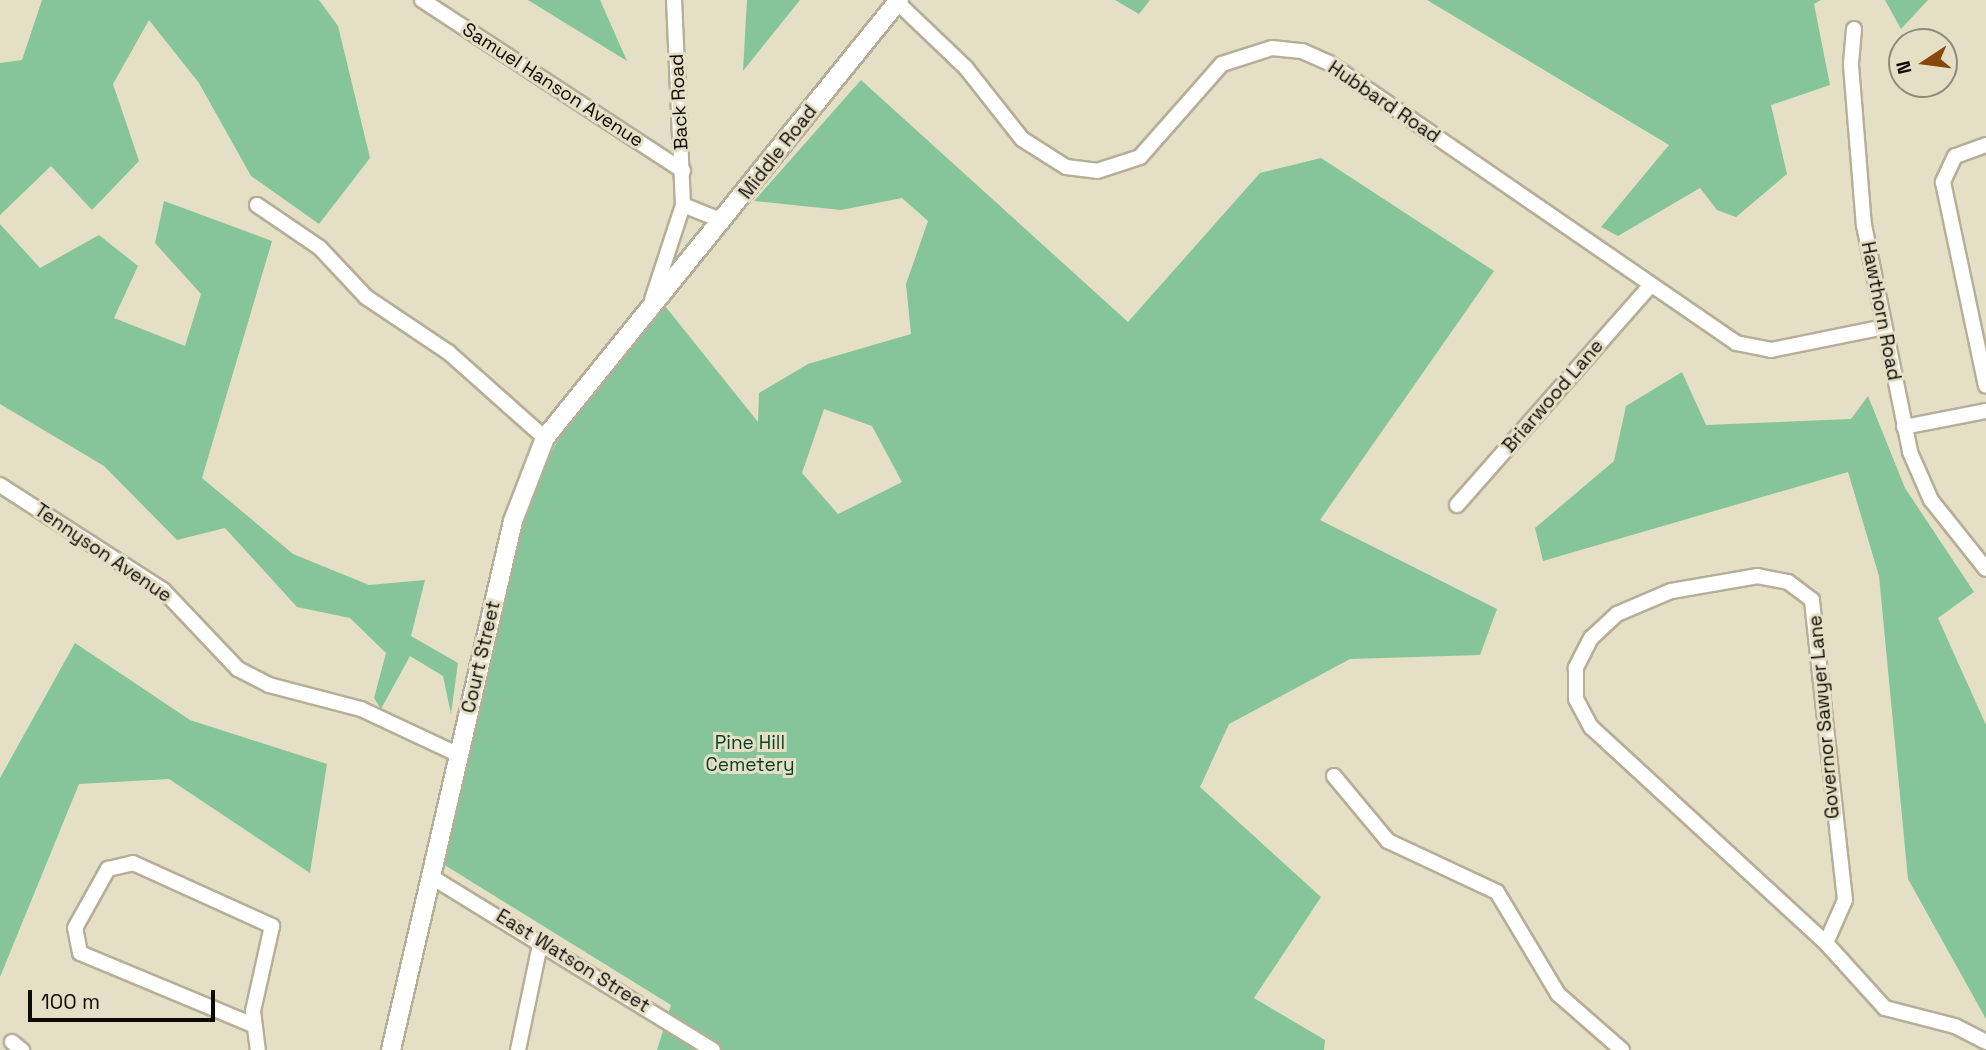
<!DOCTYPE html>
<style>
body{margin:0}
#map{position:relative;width:1986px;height:1050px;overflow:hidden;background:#e5dfc6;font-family:"Space Grotesk",sans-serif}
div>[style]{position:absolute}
.green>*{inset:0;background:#86c59a}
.roads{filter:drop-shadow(2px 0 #b6af98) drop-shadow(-2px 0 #b6af98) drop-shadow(0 2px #b6af98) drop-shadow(0 -2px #b6af98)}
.minor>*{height:14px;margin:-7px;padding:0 7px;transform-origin:7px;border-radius:7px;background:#fff}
.tertiary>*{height:18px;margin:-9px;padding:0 9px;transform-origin:9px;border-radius:9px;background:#fff}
span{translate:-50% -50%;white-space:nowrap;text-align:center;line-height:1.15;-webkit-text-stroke:6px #e5dfc6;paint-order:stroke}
.street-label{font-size:19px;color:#0e0b04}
.park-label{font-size:19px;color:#043f20}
.north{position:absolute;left:1888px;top:28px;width:70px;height:70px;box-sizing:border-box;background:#e5dfc6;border:2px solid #8f8a78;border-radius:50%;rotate:257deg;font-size:19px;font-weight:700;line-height:28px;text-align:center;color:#0e0b04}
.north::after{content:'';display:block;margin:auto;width:24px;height:32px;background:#86480b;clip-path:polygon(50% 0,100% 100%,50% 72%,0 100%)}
.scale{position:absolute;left:28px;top:990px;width:187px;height:32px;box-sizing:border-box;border:4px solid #0e0b04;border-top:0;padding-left:9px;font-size:21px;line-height:24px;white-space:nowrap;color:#0e0b04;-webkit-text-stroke:5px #e5dfc6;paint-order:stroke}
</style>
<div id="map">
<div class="green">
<div style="clip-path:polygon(42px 0,319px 0,338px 26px,370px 158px,319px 224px,251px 176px,199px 83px,149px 20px,113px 84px,139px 161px,92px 210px,51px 166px,0 215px,0 63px,22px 60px)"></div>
<div style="clip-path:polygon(528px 0,600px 0,627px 61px)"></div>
<div style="clip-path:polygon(747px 0,800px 0,743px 71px)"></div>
<div style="clip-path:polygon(1115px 0,1150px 0,1139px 14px)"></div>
<div style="clip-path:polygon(1427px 0,1821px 0,1814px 4px,1830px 85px,1771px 105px,1787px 174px,1736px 217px,1717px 210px,1700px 188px,1618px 236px,1601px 227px,1669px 145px)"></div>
<div style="clip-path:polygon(1885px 0,1928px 0,1901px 29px)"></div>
<div style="clip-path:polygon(evenodd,861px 80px,1128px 322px,1260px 173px,1321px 158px,1494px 271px,1320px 520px,1497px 609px,1480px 655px,1350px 659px,1229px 724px,1200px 787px,1321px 897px,1254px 998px,1325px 1040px,1324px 1050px,657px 1050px,671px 1005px,443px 864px,525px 517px,543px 468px,560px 437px,665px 306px,758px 422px,759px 393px,808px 364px,911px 334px,906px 284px,928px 221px,902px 198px,841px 210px,754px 201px,861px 80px,824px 409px,872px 426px,902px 482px,838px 514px,802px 473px,824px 409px)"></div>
<div style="clip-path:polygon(164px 201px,272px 241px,202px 478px,293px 554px,369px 585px,425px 580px,411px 636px,458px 663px,451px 714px,443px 676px,410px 656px,381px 709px,374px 698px,386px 653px,350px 618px,297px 607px,225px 528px,177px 540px,104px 466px,0 404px,0 224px,40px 268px,99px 235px,138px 266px,114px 318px,185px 346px,201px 294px,155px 243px)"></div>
<div style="clip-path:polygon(1682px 372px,1706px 425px,1851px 419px,1868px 396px,1905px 488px,1974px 592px,1938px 618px,1986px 725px,1986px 1019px,1908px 879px,1879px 576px,1848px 472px,1543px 561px,1535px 528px,1614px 461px,1626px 406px)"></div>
<div style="clip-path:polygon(75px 643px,190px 720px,327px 764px,310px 873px,169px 779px,79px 784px,0 977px,0 778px)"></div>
</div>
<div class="roads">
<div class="minor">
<div style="left:422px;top:0;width:312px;rotate:33.2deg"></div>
<div style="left:897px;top:2px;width:95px;rotate:43.7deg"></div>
<div style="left:966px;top:68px;width:90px;rotate:51.7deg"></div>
<div style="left:1022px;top:139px;width:52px;rotate:32.5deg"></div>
<div style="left:1066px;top:167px;width:31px;rotate:7deg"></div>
<div style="left:1097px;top:171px;width:45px;rotate:-18deg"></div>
<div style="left:1140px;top:157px;width:124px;rotate:-48.6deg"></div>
<div style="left:1222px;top:64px;width:52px;rotate:-17.7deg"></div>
<div style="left:1272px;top:48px;width:30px;rotate:6deg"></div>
<div style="left:1302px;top:51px;width:30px;rotate:24deg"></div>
<div style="left:1329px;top:63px;width:494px;rotate:34.5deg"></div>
<div style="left:1736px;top:343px;width:36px;rotate:11deg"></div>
<div style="left:1771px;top:350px;width:115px;rotate:-11.5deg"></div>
<div style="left:1854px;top:29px;width:36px;rotate:95deg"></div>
<div style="left:1851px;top:65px;width:161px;rotate:85.4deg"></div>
<div style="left:1864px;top:225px;width:232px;rotate:78.5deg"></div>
<div style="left:1910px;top:452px;width:52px;rotate:66.4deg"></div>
<div style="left:1931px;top:500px;width:88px;rotate:51.4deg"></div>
<div style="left:1986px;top:145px;width:33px;rotate:160deg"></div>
<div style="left:1955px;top:156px;width:29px;rotate:115deg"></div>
<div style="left:1943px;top:182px;width:208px;rotate:78.1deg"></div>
<div style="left:257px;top:205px;width:76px;rotate:34.3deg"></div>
<div style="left:320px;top:248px;width:67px;rotate:46.8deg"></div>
<div style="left:366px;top:297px;width:99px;rotate:33.9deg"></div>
<div style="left:448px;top:352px;width:130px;rotate:41.6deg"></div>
<div style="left:683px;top:205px;width:43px;rotate:21.8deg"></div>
<div style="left:652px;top:300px;width:100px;rotate:-71.9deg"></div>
<div style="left:683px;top:205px;width:205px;rotate:-92.5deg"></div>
<div style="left:1904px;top:427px;width:84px;rotate:-11deg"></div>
<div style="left:0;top:485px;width:194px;rotate:32.8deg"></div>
<div style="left:163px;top:590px;width:109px;rotate:46.5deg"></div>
<div style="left:238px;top:669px;width:35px;rotate:27deg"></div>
<div style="left:269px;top:685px;width:95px;rotate:14.6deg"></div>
<div style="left:361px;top:709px;width:106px;rotate:25.1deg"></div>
<div style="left:1457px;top:505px;width:290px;rotate:-48.6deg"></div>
<div style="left:1334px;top:776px;width:85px;rotate:50.3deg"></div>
<div style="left:1388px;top:841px;width:120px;rotate:25.1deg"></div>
<div style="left:1497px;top:892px;width:119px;rotate:59.1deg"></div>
<div style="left:1558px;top:994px;width:85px;rotate:41.2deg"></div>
<div style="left:430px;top:876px;width:332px;rotate:31.6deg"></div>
<div style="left:1826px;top:943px;width:47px;rotate:-66.2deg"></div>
<div style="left:1845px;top:900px;width:302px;rotate:-96.3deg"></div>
<div style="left:1812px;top:600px;width:30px;rotate:-143deg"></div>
<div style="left:1788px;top:582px;width:31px;rotate:-169deg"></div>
<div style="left:1758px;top:576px;width:88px;rotate:170.2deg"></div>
<div style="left:1671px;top:591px;width:59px;rotate:156.9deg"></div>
<div style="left:1617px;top:614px;width:35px;rotate:137deg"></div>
<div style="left:1591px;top:638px;width:34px;rotate:117deg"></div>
<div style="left:1576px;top:668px;width:31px;rotate:90deg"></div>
<div style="left:1576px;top:699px;width:32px;rotate:62deg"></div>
<div style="left:1591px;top:727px;width:319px;rotate:42.6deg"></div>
<div style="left:1826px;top:943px;width:88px;rotate:47.8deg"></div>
<div style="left:1885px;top:1008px;width:72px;rotate:14.4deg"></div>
<div style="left:1955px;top:1026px;width:35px;rotate:27deg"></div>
<div style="left:253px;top:1025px;width:187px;rotate:-157.4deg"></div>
<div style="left:80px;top:953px;width:25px;rotate:-101deg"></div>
<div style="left:75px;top:928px;width:68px;rotate:-60.8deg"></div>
<div style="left:108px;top:869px;width:26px;rotate:-13deg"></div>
<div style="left:133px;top:863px;width:153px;rotate:24.4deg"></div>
<div style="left:272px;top:926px;width:87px;rotate:102.6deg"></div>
<div style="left:253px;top:1011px;width:39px;rotate:83deg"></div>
<div style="left:12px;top:1042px;width:13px;rotate:39deg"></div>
<div style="left:518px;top:1050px;width:112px;rotate:-78.2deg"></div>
</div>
<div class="tertiary">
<div style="left:391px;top:1050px;width:543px;rotate:-77.01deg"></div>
<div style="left:513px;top:521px;width:89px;rotate:-68.9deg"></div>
<div style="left:545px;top:438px;width:563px;rotate:-51.05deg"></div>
</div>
</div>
<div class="street-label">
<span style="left:553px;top:85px;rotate:33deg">Samuel Hanson Avenue</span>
<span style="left:679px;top:102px;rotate:-93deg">Back Road</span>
<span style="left:1384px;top:102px;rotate:34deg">Hubbard Road</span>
<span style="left:778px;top:152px;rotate:-52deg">Middle Road</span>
<span style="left:1881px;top:311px;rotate:79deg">Hawthorn Road</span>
<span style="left:1553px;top:396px;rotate:-49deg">Briarwood Lane</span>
<span style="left:103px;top:553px;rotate:34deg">Tennyson Avenue</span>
<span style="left:481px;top:657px;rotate:-77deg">Court Street</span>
<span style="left:1824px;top:717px;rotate:-95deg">Governor Sawyer Lane</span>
<span style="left:573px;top:961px;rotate:32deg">East Watson Street</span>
</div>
<div class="park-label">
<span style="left:750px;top:754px">Pine Hill<br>Cemetery</span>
</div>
<div class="north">N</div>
<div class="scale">100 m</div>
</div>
